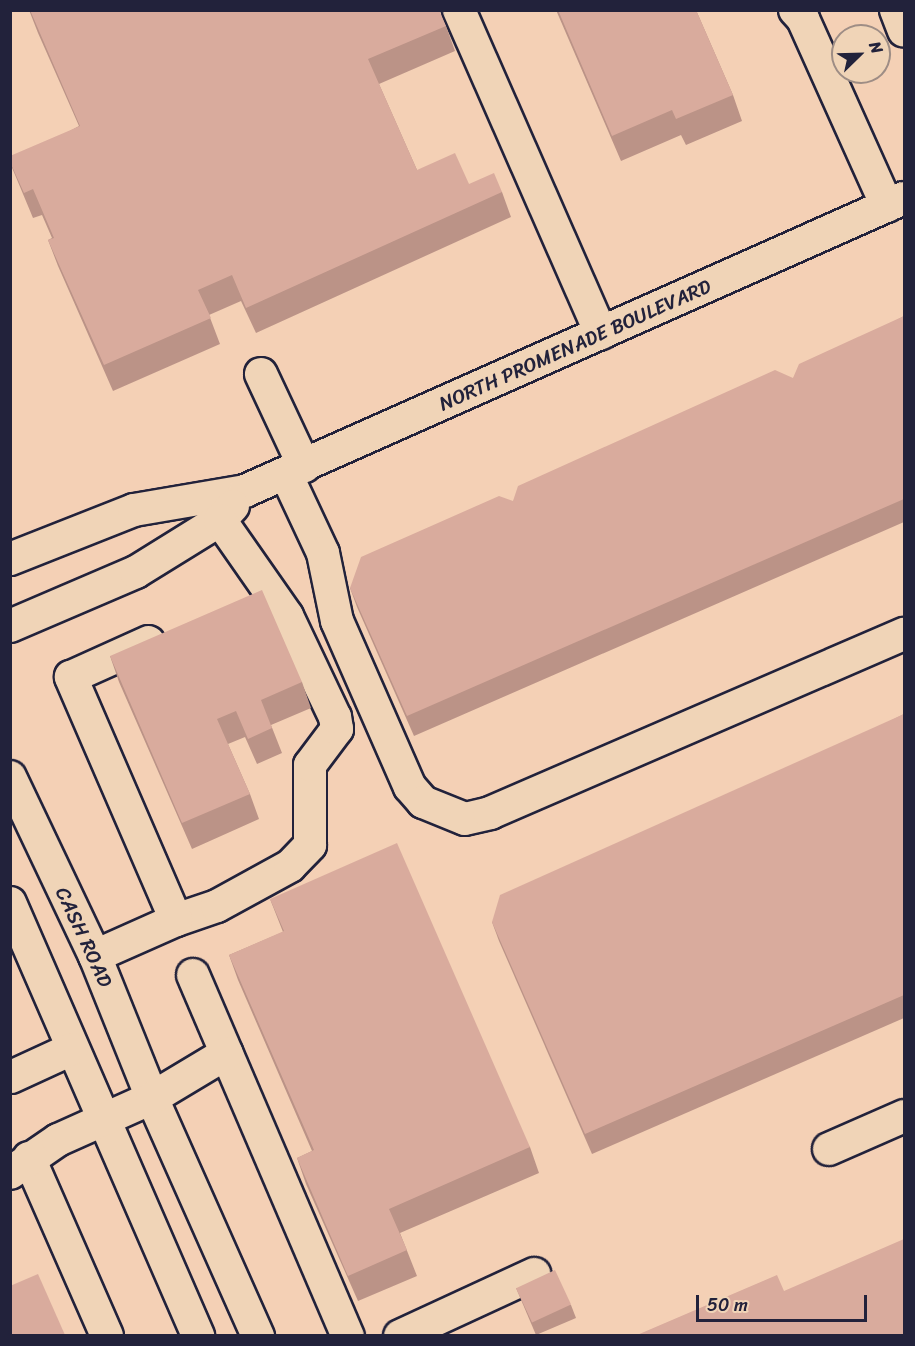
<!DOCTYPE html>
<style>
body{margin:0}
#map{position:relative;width:915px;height:1346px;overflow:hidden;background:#f4d0b5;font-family:Sriracha,sans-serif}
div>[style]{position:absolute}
.roads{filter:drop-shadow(2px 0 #22223b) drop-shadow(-2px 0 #22223b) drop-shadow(0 2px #22223b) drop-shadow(0 -2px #22223b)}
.minor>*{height:32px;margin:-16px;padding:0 16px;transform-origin:16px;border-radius:16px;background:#f0d4b7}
.wall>*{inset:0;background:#bb9387}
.building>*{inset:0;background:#d9ab9d;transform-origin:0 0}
span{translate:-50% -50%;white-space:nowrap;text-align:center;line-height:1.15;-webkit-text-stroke:5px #f0d4b7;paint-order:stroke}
.street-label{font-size:20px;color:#22223b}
.frame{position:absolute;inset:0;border:12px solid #22223b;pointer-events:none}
.north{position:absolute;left:831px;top:24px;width:60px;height:60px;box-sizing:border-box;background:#f0d4b7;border:2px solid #9e8d85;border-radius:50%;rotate:67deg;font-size:16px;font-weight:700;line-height:24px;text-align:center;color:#22223b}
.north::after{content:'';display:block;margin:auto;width:21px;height:27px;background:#22223b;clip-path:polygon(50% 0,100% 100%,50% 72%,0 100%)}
.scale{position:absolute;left:696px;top:1295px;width:171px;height:27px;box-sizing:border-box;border:3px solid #22223b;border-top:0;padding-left:8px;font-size:18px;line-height:21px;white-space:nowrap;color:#22223b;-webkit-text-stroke:4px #f0d4b7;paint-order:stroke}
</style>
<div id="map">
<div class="roads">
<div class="minor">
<div style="left:459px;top:10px;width:353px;rotate:66.3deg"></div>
<div style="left:795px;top:10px;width:12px;rotate:48deg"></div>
<div style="left:803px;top:19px;width:205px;rotate:65.8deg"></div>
<div style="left:896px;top:10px;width:22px;rotate:69deg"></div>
<div style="left:261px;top:374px;width:102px;rotate:64.9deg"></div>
<div style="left:286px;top:474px;width:87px;rotate:64.9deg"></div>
<div style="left:323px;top:553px;width:69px;rotate:78.4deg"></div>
<div style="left:337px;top:621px;width:181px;rotate:66.3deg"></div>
<div style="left:410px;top:787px;width:20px;rotate:49deg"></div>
<div style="left:423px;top:802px;width:45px;rotate:22deg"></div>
<div style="left:465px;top:819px;width:26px;rotate:-13deg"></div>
<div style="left:490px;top:813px;width:451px;rotate:-23.4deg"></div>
<div style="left:10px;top:559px;width:133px;rotate:-21.6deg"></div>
<div style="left:134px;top:510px;width:113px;rotate:-9.7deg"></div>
<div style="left:245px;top:491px;width:721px;rotate:-23.97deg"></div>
<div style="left:10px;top:626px;width:137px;rotate:-23.2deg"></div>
<div style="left:136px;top:572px;width:99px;rotate:-31.8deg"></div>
<div style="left:220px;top:520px;width:19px;rotate:-47deg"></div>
<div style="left:10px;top:777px;width:198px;rotate:64.6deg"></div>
<div style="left:95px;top:956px;width:153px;rotate:68.1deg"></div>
<div style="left:152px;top:1098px;width:261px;rotate:66deg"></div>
<div style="left:10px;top:903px;width:472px;rotate:66.5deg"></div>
<div style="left:176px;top:920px;width:43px;rotate:-18.9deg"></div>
<div style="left:217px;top:906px;width:83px;rotate:-28.7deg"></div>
<div style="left:290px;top:866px;width:29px;rotate:-46deg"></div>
<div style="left:310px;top:845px;width:80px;rotate:-90deg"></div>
<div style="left:310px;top:765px;width:45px;rotate:-53.1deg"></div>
<div style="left:337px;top:729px;width:12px;rotate:-99deg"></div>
<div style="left:335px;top:717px;width:112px;rotate:-115.4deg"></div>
<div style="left:287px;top:616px;width:117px;rotate:-124.9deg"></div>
<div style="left:95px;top:956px;width:89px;rotate:-24deg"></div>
<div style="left:176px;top:920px;width:265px;rotate:-113.4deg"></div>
<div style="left:71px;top:677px;width:85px;rotate:-24.2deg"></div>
<div style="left:193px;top:975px;width:393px;rotate:66.8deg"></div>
<div style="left:11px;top:1077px;width:67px;rotate:-24.7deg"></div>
<div style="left:829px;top:1149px;width:82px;rotate:-23.7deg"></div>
<div style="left:29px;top:1158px;width:194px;rotate:66.3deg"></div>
<div style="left:10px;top:1173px;width:58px;rotate:-34.5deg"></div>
<div style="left:58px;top:1140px;width:103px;rotate:-24.1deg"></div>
<div style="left:152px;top:1098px;width:87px;rotate:-31deg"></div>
<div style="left:400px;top:1336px;width:148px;rotate:-24.8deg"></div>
</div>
</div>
<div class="wall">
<div style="clip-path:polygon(29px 10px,446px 26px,455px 51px,379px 84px,417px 170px,469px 184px,502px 192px,511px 217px,256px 333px,241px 301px,209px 315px,220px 344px,113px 391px,58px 266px,48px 240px,52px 238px,42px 215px,33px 218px,18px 182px,10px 163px,79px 126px,38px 33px)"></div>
<div style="clip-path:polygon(556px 10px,696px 10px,733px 95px,742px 121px,686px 145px,681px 135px,621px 161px)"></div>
<div style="clip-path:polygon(904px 316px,904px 522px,414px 736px,357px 607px,350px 588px,513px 501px,793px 378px)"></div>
<div style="clip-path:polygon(110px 656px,302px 682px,311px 708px,271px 725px,282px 753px,257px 764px,245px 737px,228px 744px,250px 794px,259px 819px,192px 849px,119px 682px)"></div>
<div style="clip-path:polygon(904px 714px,904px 1018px,592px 1154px,499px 941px,492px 922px)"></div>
<div style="clip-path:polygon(270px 899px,530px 1147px,539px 1173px,400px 1233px,417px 1276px,358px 1301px,306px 1184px,297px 1158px,312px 1151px,238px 980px,229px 955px,283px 932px)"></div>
<div style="clip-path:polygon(516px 1288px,571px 1305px,576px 1318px,536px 1335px)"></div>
</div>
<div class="building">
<div style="clip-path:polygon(30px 10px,439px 10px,446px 26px,368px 59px,417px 170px,455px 153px,469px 184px,494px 173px,502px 192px,246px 308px,232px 275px,198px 290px,211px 318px,104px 365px,48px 240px,54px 238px,33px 189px,24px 193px,10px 162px,10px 156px,80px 126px)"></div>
<div style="clip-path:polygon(558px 10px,696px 10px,733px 95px,676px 119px,672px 110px,612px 136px)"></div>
<div style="clip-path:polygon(904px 316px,904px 499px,407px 716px,350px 588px,361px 557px,499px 496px,513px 501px,518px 486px,775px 370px,793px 378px,799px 364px)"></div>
<div style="clip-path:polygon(262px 590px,302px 682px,261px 700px,272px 728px,248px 739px,236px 711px,217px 719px,250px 794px,182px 823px,110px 656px)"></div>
<div style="clip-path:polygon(904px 714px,904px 995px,585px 1134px,492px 922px,500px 895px)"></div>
<div style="clip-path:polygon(397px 843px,530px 1147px,389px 1209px,407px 1250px,348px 1276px,297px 1158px,314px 1150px,229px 955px,284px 931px,270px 899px)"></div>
<div style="clip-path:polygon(904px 1239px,904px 1335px,637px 1335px,777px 1275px,784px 1291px)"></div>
<div style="left:555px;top:1270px;width:38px;height:43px;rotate:65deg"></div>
<div style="clip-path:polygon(38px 1274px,65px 1335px,10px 1335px,10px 1286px)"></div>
</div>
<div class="street-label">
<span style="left:575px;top:345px;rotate:-24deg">NORTH PROMENADE BOULEVARD</span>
<span style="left:84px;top:937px;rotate:65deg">CASH ROAD</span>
</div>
<div class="frame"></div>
<div class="north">N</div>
<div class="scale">50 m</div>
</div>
